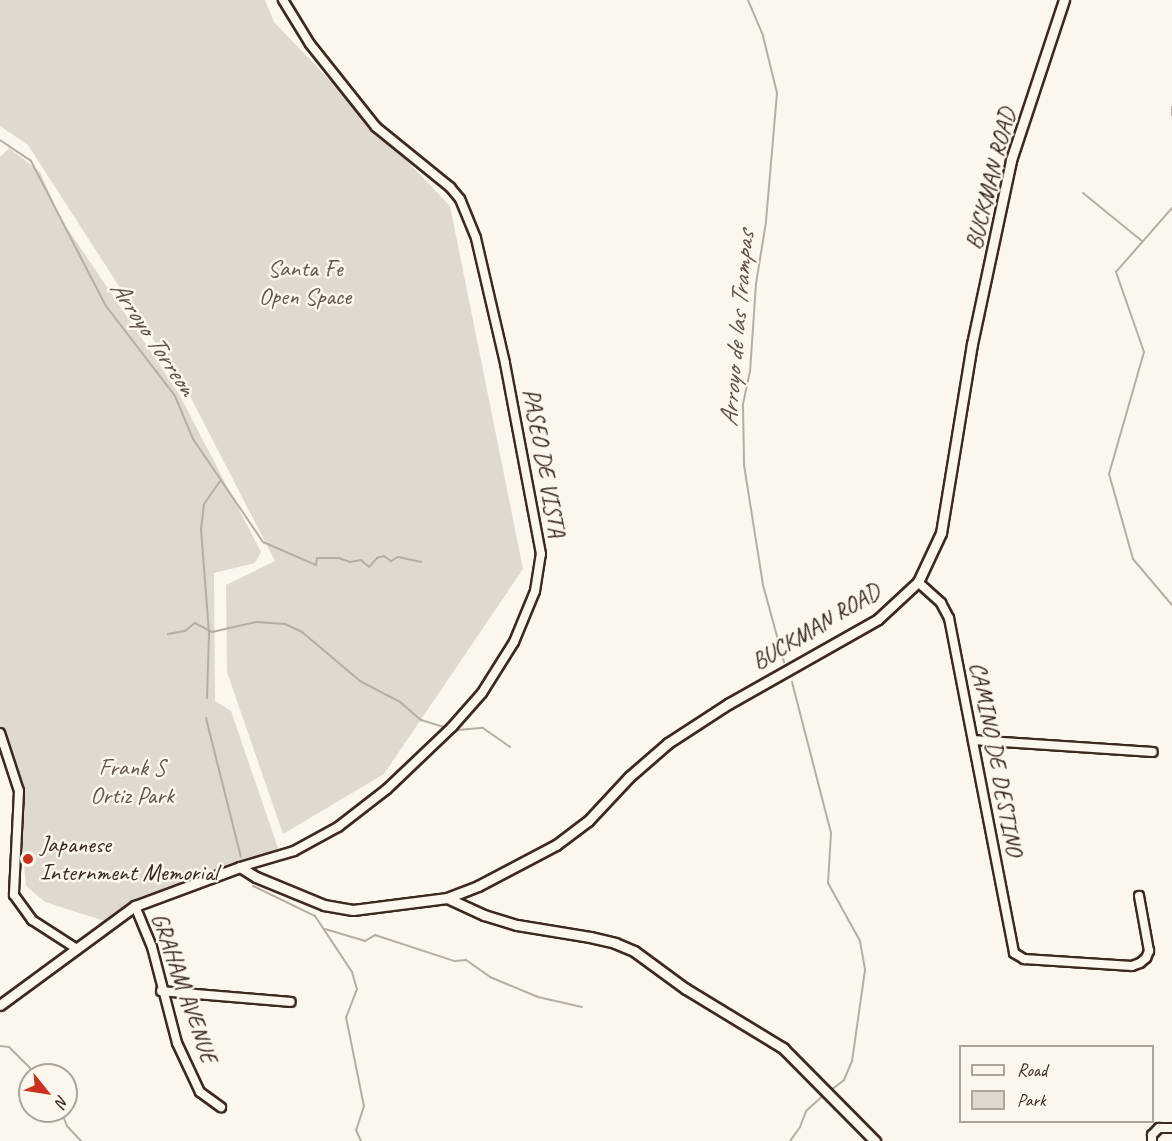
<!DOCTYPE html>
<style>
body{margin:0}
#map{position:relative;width:1172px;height:1141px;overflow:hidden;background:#fbf7ec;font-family:Caveat,sans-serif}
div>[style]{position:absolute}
.green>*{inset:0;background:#dfd9ce}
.stream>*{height:2px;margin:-1px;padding:0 1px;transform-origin:1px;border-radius:1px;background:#b6aea2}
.roads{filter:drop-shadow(2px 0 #3b2a1e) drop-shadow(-2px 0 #3b2a1e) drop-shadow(0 2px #3b2a1e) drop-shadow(0 -2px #3b2a1e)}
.minor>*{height:8px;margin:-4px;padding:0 4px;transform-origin:4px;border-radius:4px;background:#fbf7ec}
.tertiary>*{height:9px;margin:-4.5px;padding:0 4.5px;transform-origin:4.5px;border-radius:4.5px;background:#fbf7ec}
.dots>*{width:16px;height:16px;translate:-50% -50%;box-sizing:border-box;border:3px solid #fbf7ec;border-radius:50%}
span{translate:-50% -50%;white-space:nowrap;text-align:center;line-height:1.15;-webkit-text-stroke:5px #fbf7ec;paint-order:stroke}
.street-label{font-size:24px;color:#3b2a1e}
.park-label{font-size:24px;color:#64564a}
.poi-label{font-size:24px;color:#3b2a1e}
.left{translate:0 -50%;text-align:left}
.water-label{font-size:26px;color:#605246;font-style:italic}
.legend{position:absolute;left:959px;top:1045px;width:195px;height:78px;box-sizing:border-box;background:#fbf7ec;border:2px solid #aea59a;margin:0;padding:8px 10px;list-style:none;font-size:18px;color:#3b2a1e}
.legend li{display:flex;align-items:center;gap:12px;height:30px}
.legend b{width:30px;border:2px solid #aea59a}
.north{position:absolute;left:18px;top:1063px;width:60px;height:60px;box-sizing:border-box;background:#fbf7ec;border:2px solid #aea59a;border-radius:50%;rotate:120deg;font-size:16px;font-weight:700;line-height:24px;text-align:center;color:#3b2a1e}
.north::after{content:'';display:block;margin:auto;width:21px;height:27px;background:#c8321e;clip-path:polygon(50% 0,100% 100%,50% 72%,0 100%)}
</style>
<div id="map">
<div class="green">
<div style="clip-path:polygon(0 0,265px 0,274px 22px,450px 206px,523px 569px,384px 774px,283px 834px,227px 672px,226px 585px,275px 561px,191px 398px,28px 145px,0 126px)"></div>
<div style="clip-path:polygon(9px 148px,40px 172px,61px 219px,178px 392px,261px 552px,255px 563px,214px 573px,215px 701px,231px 711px,280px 854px,167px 893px,111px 923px,45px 902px,26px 886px,16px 781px,0 734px,0 157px)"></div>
</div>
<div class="stream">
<div style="left:748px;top:0;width:39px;rotate:67deg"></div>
<div style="left:763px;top:36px;width:59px;rotate:76.2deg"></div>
<div style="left:777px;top:93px;width:129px;rotate:94.9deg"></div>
<div style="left:766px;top:222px;width:63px;rotate:99.2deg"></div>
<div style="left:756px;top:284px;width:87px;rotate:93.9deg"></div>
<div style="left:750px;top:371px;width:35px;rotate:102deg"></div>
<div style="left:743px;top:405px;width:60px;rotate:89deg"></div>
<div style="left:744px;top:465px;width:121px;rotate:81deg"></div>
<div style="left:763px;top:585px;width:80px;rotate:74.7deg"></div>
<div style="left:1172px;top:107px;width:8px;rotate:90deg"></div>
<div style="left:0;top:140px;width:37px;rotate:34deg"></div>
<div style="left:31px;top:161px;width:163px;rotate:62.7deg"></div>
<div style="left:106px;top:306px;width:113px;rotate:52.5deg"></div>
<div style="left:175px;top:396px;width:47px;rotate:67.3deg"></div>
<div style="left:193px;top:439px;width:125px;rotate:55.8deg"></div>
<div style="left:263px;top:542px;width:58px;rotate:23.5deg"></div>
<div style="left:316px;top:565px;width:7px;rotate:-82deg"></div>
<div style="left:317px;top:558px;width:22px"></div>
<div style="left:339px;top:558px;width:12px;rotate:20deg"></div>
<div style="left:350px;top:562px;width:11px;rotate:-10deg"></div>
<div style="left:361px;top:560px;width:11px;rotate:41deg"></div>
<div style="left:369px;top:567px;width:12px;rotate:-48deg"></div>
<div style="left:377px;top:558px;width:7px;rotate:-16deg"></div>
<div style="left:384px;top:556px;width:9px;rotate:36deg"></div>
<div style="left:391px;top:561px;width:8px;rotate:-30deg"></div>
<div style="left:398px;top:557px;width:24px;rotate:12deg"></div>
<div style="left:1083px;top:193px;width:76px;rotate:39.1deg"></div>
<div style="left:1172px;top:208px;width:85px;rotate:131.2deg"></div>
<div style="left:1116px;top:272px;width:85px;rotate:70.7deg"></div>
<div style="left:1144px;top:352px;width:127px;rotate:106deg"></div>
<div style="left:1109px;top:474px;width:88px;rotate:74.2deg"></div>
<div style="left:1133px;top:559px;width:60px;rotate:49.7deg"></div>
<div style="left:168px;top:634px;width:17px;rotate:-10deg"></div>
<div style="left:185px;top:631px;width:13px;rotate:-39deg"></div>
<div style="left:195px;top:623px;width:19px;rotate:28deg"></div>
<div style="left:212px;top:632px;width:45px;rotate:-12.8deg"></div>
<div style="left:256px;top:622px;width:29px;rotate:4deg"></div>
<div style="left:285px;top:624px;width:19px;rotate:25deg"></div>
<div style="left:302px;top:632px;width:76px;rotate:40.2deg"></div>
<div style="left:360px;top:681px;width:45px;rotate:27.7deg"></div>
<div style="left:400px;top:702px;width:28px;rotate:41deg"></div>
<div style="left:421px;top:720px;width:28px;rotate:17deg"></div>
<div style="left:792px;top:682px;width:156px;rotate:75.5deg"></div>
<div style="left:831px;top:833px;width:50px;rotate:93.4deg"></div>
<div style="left:828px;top:883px;width:66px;rotate:61.1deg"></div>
<div style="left:860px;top:941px;width:29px;rotate:80deg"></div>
<div style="left:865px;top:970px;width:92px;rotate:98.1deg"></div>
<div style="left:852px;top:1061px;width:21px;rotate:113deg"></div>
<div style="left:844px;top:1080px;width:18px;rotate:142deg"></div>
<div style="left:207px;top:698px;width:65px;rotate:-88.2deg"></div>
<div style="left:209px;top:633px;width:104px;rotate:-94.4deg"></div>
<div style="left:201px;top:529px;width:25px;rotate:-83deg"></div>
<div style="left:204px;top:504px;width:29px;rotate:-55deg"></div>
<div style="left:206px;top:718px;width:143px;rotate:75.9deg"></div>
<div style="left:458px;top:730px;width:25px;rotate:-5deg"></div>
<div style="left:483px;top:728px;width:33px;rotate:35deg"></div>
<div style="left:253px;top:886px;width:69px;rotate:25.8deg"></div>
<div style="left:315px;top:916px;width:67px;rotate:56.5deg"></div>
<div style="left:352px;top:972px;width:18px;rotate:74deg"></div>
<div style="left:357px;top:989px;width:30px;rotate:111deg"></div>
<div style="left:346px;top:1017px;width:91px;rotate:78.6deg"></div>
<div style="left:364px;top:1106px;width:25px;rotate:108deg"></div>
<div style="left:356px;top:1130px;width:12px;rotate:66deg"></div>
<div style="left:325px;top:929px;width:42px;rotate:16.7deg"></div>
<div style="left:365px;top:941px;width:12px;rotate:-31deg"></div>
<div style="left:375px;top:935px;width:83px;rotate:18.2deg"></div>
<div style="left:454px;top:961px;width:12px;rotate:-5deg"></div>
<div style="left:466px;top:960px;width:29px;rotate:35deg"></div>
<div style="left:490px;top:977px;width:52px;rotate:22.6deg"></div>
<div style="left:538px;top:997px;width:45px;rotate:12.8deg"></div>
<div style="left:0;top:1046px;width:9px;rotate:6deg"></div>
<div style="left:9px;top:1047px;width:40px;rotate:45deg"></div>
<div style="left:61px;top:1111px;width:16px;rotate:68deg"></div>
<div style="left:67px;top:1126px;width:21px;rotate:47deg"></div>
<div style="left:790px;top:1141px;width:17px;rotate:-54deg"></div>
<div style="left:800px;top:1127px;width:17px;rotate:-69deg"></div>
<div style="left:806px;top:1111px;width:25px;rotate:-42deg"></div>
</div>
<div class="roads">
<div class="minor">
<div style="left:918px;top:582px;width:31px;rotate:42deg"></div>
<div style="left:941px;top:603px;width:17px;rotate:62deg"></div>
<div style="left:949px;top:618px;width:341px;rotate:79deg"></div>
<div style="left:1014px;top:953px;width:12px;rotate:31deg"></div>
<div style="left:1024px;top:959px;width:108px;rotate:3.7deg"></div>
<div style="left:1132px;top:966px;width:9px;rotate:-21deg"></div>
<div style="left:1140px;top:963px;width:8px;rotate:-40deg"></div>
<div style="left:1146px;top:958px;width:8px;rotate:-67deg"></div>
<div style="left:1149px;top:951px;width:56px;rotate:-100.3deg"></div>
<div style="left:0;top:733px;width:61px;rotate:71.9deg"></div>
<div style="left:19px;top:791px;width:104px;rotate:92.8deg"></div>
<div style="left:14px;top:895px;width:31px;rotate:54deg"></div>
<div style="left:32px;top:920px;width:54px;rotate:32.8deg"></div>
<div style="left:973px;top:740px;width:180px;rotate:3.8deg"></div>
<div style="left:240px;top:867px;width:56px;rotate:-16.5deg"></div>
<div style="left:294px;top:851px;width:50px;rotate:-28.6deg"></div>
<div style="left:338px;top:827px;width:62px;rotate:-37.8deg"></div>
<div style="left:387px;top:789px;width:90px;rotate:-43.6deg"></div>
<div style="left:452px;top:727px;width:45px;rotate:-48.6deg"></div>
<div style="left:482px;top:693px;width:60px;rotate:-57.9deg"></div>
<div style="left:514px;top:642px;width:55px;rotate:-67.6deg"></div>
<div style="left:535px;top:591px;width:37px;rotate:-81deg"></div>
<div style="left:541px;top:554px;width:194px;rotate:-100.7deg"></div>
<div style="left:505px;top:363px;width:128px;rotate:-103.1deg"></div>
<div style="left:476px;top:238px;width:42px;rotate:-112.3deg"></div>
<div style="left:460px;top:199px;width:16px;rotate:-130deg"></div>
<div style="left:450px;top:187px;width:95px;rotate:-141deg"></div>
<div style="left:376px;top:127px;width:106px;rotate:-128.5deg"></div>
<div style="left:310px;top:44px;width:52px;rotate:-121.5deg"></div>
<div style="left:135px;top:906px;width:44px;rotate:67.5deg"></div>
<div style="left:152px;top:947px;width:99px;rotate:75.4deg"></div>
<div style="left:177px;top:1043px;width:54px;rotate:64.9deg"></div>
<div style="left:200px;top:1092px;width:26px;rotate:36deg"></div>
<div style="left:161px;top:991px;width:130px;rotate:4.8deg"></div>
<div style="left:1152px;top:1141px;width:6px;rotate:-90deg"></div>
<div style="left:1152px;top:1135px;width:10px;rotate:-45deg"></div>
<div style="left:1159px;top:1128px;width:13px"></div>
</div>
<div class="tertiary">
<div style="left:447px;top:898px;width:41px;rotate:24.7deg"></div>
<div style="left:484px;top:915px;width:34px;rotate:17deg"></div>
<div style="left:517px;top:925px;width:74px;rotate:9.3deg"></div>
<div style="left:590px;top:937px;width:26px;rotate:13deg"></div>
<div style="left:615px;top:943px;width:21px;rotate:23deg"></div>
<div style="left:634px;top:951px;width:64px;rotate:36.2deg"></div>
<div style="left:686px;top:989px;width:114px;rotate:31.3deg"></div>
<div style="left:783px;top:1048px;width:131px;rotate:45.3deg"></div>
<div style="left:0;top:1005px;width:167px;rotate:-36.3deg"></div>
<div style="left:135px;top:906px;width:112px;rotate:-20.4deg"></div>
<div style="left:240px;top:867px;width:19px;rotate:32deg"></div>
<div style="left:256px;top:877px;width:74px;rotate:22.4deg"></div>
<div style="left:324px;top:905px;width:29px;rotate:10deg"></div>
<div style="left:353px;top:910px;width:95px;rotate:-7.3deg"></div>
<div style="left:447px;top:898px;width:33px;rotate:-21deg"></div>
<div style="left:478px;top:886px;width:88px;rotate:-27.7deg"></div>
<div style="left:556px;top:845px;width:40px;rotate:-37deg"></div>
<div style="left:588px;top:821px;width:60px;rotate:-47deg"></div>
<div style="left:629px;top:777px;width:52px;rotate:-41.1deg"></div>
<div style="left:668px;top:743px;width:72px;rotate:-33deg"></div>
<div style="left:728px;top:704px;width:172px;rotate:-29.5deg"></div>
<div style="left:878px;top:619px;width:54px;rotate:-42.8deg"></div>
<div style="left:918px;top:582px;width:54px;rotate:-64.9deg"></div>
<div style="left:941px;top:533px;width:192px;rotate:-80.7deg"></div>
<div style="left:972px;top:344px;width:188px;rotate:-78deg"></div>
<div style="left:1011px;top:160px;width:169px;rotate:-71.7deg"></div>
</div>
</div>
<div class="dots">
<div style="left:28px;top:859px;background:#c8321e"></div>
</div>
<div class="street-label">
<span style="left:991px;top:179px;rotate:-76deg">BUCKMAN ROAD</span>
<span style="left:544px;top:463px;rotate:80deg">PASEO DE VISTA</span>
<span style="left:816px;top:627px;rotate:-31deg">BUCKMAN ROAD</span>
<span style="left:996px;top:759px;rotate:79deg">CAMINO DE DESTINO</span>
<span style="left:184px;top:988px;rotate:71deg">GRAHAM AVENUE</span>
</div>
<div class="park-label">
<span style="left:305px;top:283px">Santa Fe<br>Open Space</span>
<span style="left:132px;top:782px">Frank S<br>Ortiz Park</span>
</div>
<div class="poi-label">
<span class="left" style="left:40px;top:859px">Japanese<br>Internment Memorial</span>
</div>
<div class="water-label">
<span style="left:737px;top:329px;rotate:-85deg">Arroyo de las Trampas</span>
<span style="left:153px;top:338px;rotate:56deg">Arroyo Torreon</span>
</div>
<ul class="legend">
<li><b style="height:8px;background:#fbf7ec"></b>Road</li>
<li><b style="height:16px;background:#dfd9ce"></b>Park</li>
</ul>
<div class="north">N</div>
</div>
